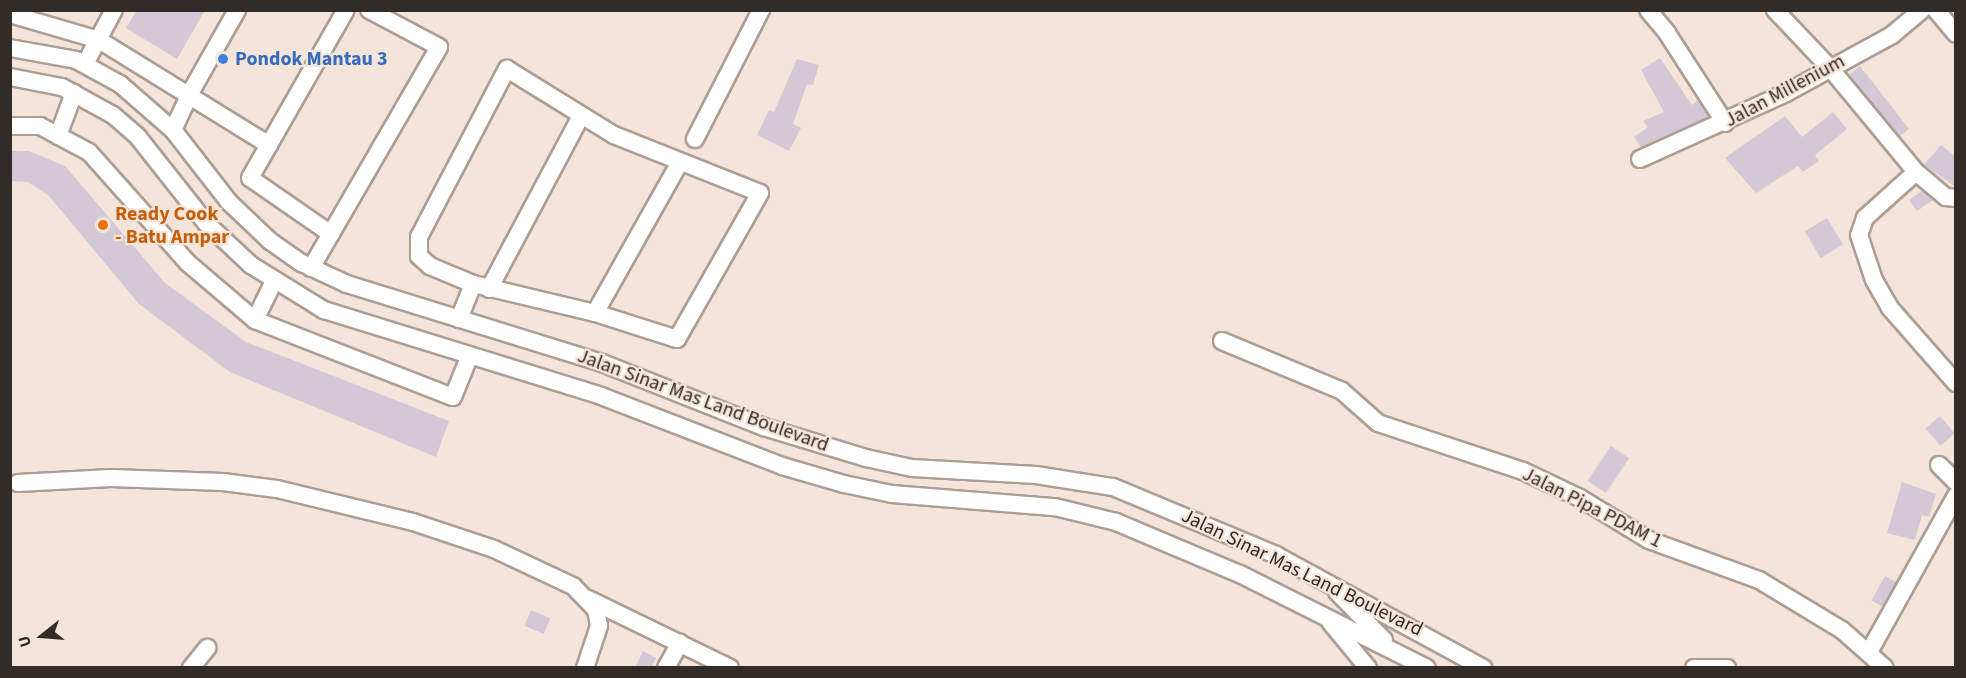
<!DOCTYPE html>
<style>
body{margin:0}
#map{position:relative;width:1966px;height:678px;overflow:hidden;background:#f4e4d9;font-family:"Source Sans 3",sans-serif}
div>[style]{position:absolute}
.building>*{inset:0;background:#d3c8d6;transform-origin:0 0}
.roads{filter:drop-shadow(2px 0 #ac9e93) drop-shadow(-2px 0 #ac9e93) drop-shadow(0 2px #ac9e93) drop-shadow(0 -2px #ac9e93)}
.minor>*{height:16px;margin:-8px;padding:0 8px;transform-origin:8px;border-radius:8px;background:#fff}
.dots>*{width:16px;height:16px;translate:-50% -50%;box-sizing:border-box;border:3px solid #f4e4d9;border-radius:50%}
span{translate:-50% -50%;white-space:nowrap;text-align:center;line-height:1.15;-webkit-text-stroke:4.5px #f4e4d9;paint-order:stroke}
.shop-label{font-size:20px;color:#366cbe;font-weight:700}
.left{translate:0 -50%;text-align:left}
.street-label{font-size:20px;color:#322c28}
.food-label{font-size:20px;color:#c56008;font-weight:700}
.frame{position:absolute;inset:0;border:12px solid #322c28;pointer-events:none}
.north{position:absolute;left:12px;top:606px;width:60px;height:60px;-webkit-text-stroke:4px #f4e4d9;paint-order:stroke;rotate:253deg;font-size:16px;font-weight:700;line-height:24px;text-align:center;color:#322c28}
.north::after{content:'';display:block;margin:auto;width:21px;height:27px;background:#322c28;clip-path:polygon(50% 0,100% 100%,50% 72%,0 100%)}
</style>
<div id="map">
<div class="building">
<div style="clip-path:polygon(137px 10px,205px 10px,177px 59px,126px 28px)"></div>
<div style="clip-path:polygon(1660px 58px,1692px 105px,1698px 100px,1708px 117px,1641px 147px,1634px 137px,1648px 127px,1643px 121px,1664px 112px,1641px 70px)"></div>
<div style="clip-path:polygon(797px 59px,819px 65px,813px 85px,807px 84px,793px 124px,801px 128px,789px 151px,757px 135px,769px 110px,774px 112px)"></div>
<div style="clip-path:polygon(1860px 66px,1909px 129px,1900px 136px,1849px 75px)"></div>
<div style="clip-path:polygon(1833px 112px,1847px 129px,1815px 155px,1819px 161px,1803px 172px,1798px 166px,1756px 193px,1725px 158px,1785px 116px,1802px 137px)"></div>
<div style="clip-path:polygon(1941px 145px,1956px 157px,1956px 187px,1924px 165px)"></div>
<div style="clip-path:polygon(10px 151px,29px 151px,65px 166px,165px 283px,246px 342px,449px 421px,436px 457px,230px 372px,139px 304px,49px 196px,28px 182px,10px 181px)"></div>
<div style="clip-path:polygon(1922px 191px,1933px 200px,1917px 211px,1909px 200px)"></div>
<div style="left:1827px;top:218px;width:31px;height:26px;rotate:59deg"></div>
<div style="left:1940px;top:416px;width:23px;height:19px;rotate:50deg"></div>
<div style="left:1611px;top:446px;width:22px;height:42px;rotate:34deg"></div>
<div style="clip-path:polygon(1902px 482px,1936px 494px,1929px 517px,1922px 515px,1915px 540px,1887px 533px)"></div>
<div style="left:1885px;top:576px;width:13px;height:28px;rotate:29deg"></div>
<div style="left:531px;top:610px;width:21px;height:17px;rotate:23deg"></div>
<div style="clip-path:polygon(643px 651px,656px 658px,651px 668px,635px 668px)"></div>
</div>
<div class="roads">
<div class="minor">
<div style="left:1648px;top:10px;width:30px;rotate:50deg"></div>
<div style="left:1667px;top:33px;width:107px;rotate:57.2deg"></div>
<div style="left:1775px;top:10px;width:80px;rotate:46.5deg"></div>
<div style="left:1830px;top:68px;width:135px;rotate:50.4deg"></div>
<div style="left:1916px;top:172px;width:39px;rotate:40deg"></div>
<div style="left:1946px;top:197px;width:10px;rotate:6deg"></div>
<div style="left:1936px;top:10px;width:31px;rotate:50deg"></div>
<div style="left:10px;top:14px;width:93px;rotate:16.3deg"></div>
<div style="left:99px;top:40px;width:200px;rotate:31.7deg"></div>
<div style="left:10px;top:48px;width:67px;rotate:10.3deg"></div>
<div style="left:76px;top:60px;width:50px;rotate:28.6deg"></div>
<div style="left:120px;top:84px;width:70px;rotate:41deg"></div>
<div style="left:173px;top:130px;width:91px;rotate:52.1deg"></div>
<div style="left:229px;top:202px;width:57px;rotate:43.6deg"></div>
<div style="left:270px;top:241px;width:39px;rotate:35deg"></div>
<div style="left:302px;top:263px;width:50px;rotate:25deg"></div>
<div style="left:347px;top:284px;width:267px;rotate:17.2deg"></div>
<div style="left:602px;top:363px;width:174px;rotate:21.6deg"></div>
<div style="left:764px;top:427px;width:107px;rotate:16.9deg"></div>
<div style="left:866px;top:458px;width:47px;rotate:12.3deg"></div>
<div style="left:912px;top:468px;width:124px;rotate:3.2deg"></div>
<div style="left:1036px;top:475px;width:78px;rotate:8.9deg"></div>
<div style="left:1113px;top:487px;width:177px;rotate:22.6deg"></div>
<div style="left:1276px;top:555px;width:236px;rotate:28.6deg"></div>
<div style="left:85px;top:64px;width:61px;rotate:-61.8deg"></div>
<div style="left:10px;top:77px;width:53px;rotate:10.9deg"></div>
<div style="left:62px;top:87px;width:58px;rotate:28.8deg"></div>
<div style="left:113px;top:115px;width:33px;rotate:41deg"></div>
<div style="left:138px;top:137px;width:110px;rotate:51.7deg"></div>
<div style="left:206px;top:223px;width:62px;rotate:43deg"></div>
<div style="left:251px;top:265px;width:86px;rotate:31.7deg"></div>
<div style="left:324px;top:310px;width:290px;rotate:17.2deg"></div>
<div style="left:601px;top:396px;width:194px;rotate:21.1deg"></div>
<div style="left:782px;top:466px;width:65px;rotate:16.2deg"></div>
<div style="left:844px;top:484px;width:49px;rotate:11.8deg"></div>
<div style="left:892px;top:494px;width:164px;rotate:4.6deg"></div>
<div style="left:1055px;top:507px;width:63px;rotate:13.8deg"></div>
<div style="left:1116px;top:522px;width:134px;rotate:22.8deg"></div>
<div style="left:1240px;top:574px;width:209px;rotate:26.7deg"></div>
<div style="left:10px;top:126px;width:30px"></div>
<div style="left:40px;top:126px;width:55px;rotate:28deg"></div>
<div style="left:89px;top:152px;width:149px;rotate:48.3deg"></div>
<div style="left:188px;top:263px;width:88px;rotate:40.4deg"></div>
<div style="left:255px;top:320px;width:212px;rotate:21.3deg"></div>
<div style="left:453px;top:397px;width:45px;rotate:-68deg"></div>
<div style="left:173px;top:130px;width:38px;rotate:-65deg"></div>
<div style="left:189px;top:95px;width:98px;rotate:-60.5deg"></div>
<div style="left:58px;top:136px;width:46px;rotate:-69.6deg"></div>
<div style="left:695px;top:139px;width:145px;rotate:-62.9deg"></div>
<div style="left:1640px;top:159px;width:160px;rotate:-24.3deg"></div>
<div style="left:1786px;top:93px;width:121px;rotate:-28.7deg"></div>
<div style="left:1892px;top:35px;width:39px;rotate:-40deg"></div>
<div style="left:1916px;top:172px;width:69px;rotate:138deg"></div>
<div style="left:1865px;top:218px;width:18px;rotate:109deg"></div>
<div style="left:1859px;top:235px;width:47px;rotate:71.6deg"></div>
<div style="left:1874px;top:280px;width:32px;rotate:60deg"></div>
<div style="left:1890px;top:308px;width:100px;rotate:48.7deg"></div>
<div style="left:331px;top:234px;width:98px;rotate:-145.3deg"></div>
<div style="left:250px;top:178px;width:193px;rotate:-60.3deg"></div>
<div style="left:311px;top:268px;width:255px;rotate:-59.9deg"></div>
<div style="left:439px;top:47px;width:79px;rotate:-152.1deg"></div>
<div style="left:489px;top:289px;width:196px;rotate:-62deg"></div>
<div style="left:595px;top:313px;width:173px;rotate:-60.6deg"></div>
<div style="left:459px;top:319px;width:38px;rotate:-68deg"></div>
<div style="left:473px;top:284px;width:47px;rotate:-157.3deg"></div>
<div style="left:430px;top:266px;width:15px;rotate:-138deg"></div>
<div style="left:419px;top:256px;width:19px;rotate:-90deg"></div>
<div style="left:419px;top:237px;width:190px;rotate:-62.4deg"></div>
<div style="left:507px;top:69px;width:126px;rotate:31.7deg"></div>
<div style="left:614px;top:135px;width:157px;rotate:21.7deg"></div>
<div style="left:760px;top:193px;width:168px;rotate:119.6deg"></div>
<div style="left:677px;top:339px;width:86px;rotate:-162.4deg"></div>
<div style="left:595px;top:313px;width:125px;rotate:-166.6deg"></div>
<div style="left:255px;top:320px;width:43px;rotate:-64deg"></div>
<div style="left:1222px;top:341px;width:130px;rotate:22.6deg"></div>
<div style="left:1342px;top:391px;width:48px;rotate:41.6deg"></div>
<div style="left:1378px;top:423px;width:153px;rotate:18.3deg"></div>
<div style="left:1523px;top:471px;width:63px;rotate:25.3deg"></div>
<div style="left:1580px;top:498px;width:81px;rotate:31.3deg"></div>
<div style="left:1649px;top:540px;width:117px;rotate:20deg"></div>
<div style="left:1759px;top:580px;width:97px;rotate:31.1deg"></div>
<div style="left:1842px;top:630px;width:57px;rotate:41.5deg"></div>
<div style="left:1939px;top:465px;width:24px;rotate:45deg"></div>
<div style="left:18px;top:483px;width:93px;rotate:-3.1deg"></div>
<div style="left:111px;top:478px;width:112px;rotate:2deg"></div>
<div style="left:223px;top:482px;width:54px;rotate:7.4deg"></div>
<div style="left:277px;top:489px;width:140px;rotate:13.6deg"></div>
<div style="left:413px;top:522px;width:85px;rotate:18.4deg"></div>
<div style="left:494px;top:549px;width:87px;rotate:25.1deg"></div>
<div style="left:573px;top:586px;width:33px;rotate:46deg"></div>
<div style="left:596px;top:610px;width:16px;rotate:79deg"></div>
<div style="left:599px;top:626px;width:44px;rotate:108.4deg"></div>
<div style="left:1337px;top:592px;width:67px;rotate:45.6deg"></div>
<div style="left:588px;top:599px;width:158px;rotate:25.9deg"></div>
<div style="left:1330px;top:622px;width:60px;rotate:50.4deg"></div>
<div style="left:1869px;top:652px;width:179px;rotate:-60.9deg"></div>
<div style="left:191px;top:668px;width:26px;rotate:-51deg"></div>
<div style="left:666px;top:668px;width:29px;rotate:-61deg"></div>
<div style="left:1694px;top:668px;width:33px"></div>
</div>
</div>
<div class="dots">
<div style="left:223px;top:59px;background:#3f7fe0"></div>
<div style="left:103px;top:225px;background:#e8710a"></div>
</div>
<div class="shop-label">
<span class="left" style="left:235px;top:59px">Pondok Mantau 3</span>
</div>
<div class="street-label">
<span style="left:1785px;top:91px;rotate:-28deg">Jalan Millenium</span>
<span style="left:703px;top:401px;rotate:20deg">Jalan Sinar Mas Land Boulevard</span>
<span style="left:1592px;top:508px;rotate:27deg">Jalan Pipa PDAM 1</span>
<span style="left:1302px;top:573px;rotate:26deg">Jalan Sinar Mas Land Boulevard</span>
</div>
<div class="food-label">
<span class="left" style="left:115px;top:226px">Ready Cook<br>- Batu Ampar</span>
</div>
<div class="frame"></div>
<div class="north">U</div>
</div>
